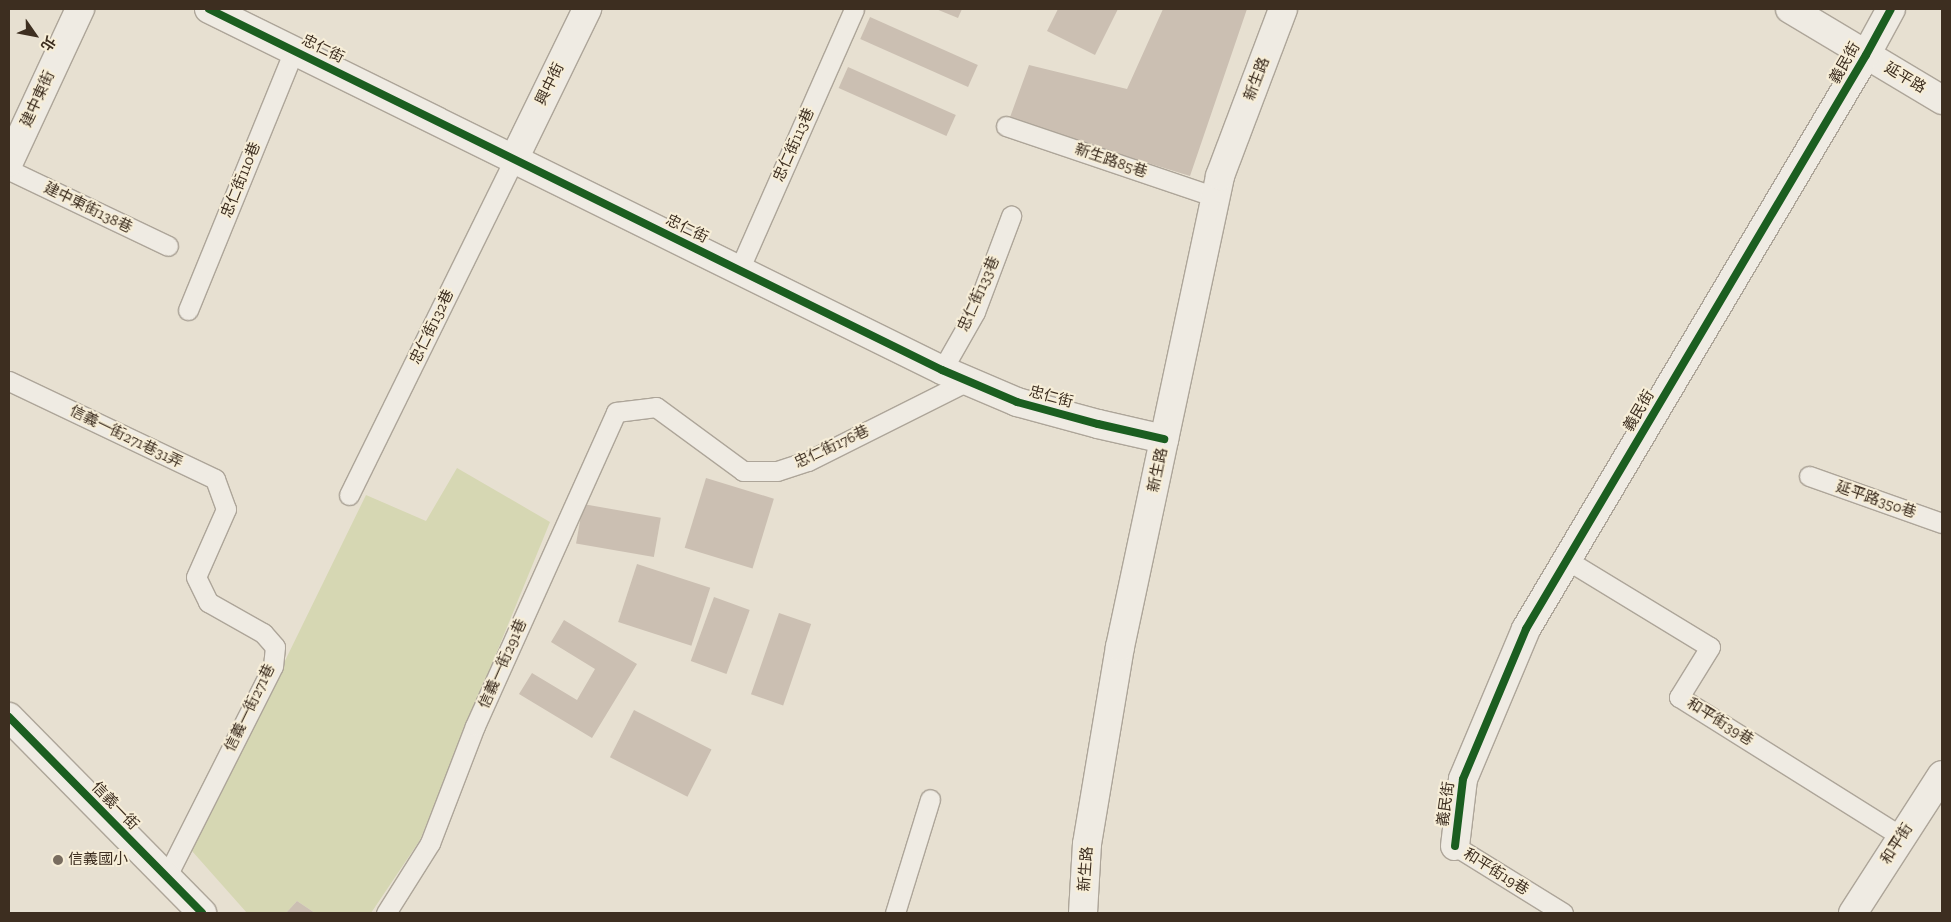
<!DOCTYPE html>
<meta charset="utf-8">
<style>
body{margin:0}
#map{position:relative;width:1951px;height:922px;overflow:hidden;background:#e7e0d1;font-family:"Zilla Slab","Noto Sans TC",serif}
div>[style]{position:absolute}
.green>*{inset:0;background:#d6d7b3}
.building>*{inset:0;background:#cbbfb2;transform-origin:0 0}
.roads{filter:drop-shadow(1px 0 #ada599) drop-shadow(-1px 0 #ada599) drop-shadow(0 1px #ada599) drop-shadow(0 -1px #ada599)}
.service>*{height:19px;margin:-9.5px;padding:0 9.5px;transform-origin:9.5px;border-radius:9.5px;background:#efebe3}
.minor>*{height:28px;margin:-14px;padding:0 14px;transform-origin:14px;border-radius:14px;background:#efebe3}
.secondary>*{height:28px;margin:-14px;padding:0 14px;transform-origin:14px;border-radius:14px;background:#efebe3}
.cycleway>*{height:8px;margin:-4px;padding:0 4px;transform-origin:4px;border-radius:4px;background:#1b5e20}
.dots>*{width:14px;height:14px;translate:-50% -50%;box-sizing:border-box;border:2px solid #f7eed8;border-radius:50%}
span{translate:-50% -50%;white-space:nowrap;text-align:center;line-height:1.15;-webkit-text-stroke:4px #f7eed8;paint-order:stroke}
.street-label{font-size:15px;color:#3d2e20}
.poi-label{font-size:15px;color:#3d2e20}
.left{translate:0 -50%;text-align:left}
.frame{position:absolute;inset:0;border:10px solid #3d2e20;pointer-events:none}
.north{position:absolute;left:10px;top:10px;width:50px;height:50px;-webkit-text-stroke:4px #f7eed8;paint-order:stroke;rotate:123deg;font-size:14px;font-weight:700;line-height:20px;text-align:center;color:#3d2e20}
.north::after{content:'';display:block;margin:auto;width:18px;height:22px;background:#3d2e20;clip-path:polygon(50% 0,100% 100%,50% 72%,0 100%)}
</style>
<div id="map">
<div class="green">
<div style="clip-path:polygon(457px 468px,550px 522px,420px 840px,371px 913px,315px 913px,297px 901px,286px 913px,247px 913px,192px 851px,366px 495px,426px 521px)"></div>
</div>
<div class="building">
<div style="clip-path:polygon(936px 9px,962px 9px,958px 18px)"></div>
<div style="clip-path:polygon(1058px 9px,1118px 9px,1095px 55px,1047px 31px)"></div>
<div style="clip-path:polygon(1163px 9px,1247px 9px,1190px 176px,1009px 120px,1029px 65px,1127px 89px)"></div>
<div style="left:870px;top:17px;width:118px;height:24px;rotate:24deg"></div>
<div style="left:848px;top:67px;width:118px;height:23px;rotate:24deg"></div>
<div style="left:706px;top:478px;width:71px;height:73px;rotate:17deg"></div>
<div style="left:583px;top:504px;width:79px;height:40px;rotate:10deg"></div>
<div style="left:637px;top:564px;width:77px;height:61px;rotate:18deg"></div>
<div style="left:714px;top:597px;width:38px;height:68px;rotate:20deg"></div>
<div style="left:779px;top:613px;width:34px;height:86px;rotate:19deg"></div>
<div style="clip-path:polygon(564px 620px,637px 664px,592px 738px,519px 694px,532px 673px,577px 700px,595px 669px,551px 642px)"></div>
<div style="left:634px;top:710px;width:87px;height:53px;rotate:27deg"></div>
<div style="clip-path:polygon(297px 901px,315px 913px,286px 913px)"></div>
</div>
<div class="roads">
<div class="service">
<div style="left:1006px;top:126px;width:222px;rotate:18.7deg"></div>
<div style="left:9px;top:170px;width:176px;rotate:25.5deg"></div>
<div style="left:739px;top:270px;width:285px;rotate:-66.2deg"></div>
<div style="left:188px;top:310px;width:281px;rotate:-67.8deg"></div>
<div style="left:942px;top:370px;width:67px;rotate:-60.4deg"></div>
<div style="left:975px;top:312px;width:103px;rotate:-69.4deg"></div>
<div style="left:9px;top:381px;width:228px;rotate:25.4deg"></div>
<div style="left:215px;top:479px;width:32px;rotate:70deg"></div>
<div style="left:226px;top:509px;width:74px;rotate:113.8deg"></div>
<div style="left:196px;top:577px;width:28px;rotate:64deg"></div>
<div style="left:208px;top:602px;width:63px;rotate:29.4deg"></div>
<div style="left:263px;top:633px;width:18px;rotate:49deg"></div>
<div style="left:275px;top:647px;width:19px;rotate:96deg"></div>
<div style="left:273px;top:666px;width:237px;rotate:116.8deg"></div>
<div style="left:1809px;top:476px;width:141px;rotate:19.5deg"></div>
<div style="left:349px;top:495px;width:374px;rotate:-63.8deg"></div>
<div style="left:1567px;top:560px;width:167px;rotate:31.3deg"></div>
<div style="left:1710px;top:647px;width:59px;rotate:121.8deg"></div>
<div style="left:1679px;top:697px;width:263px;rotate:32.1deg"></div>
<div style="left:1455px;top:846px;width:127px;rotate:31.8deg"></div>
<div style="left:386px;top:913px;width:83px;rotate:-57.8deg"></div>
<div style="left:430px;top:843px;width:125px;rotate:-69deg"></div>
<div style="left:475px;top:726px;width:344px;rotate:-65.8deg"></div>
<div style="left:616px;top:412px;width:40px;rotate:-7.1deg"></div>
<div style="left:656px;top:407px;width:108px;rotate:36.3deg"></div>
<div style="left:743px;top:471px;width:34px"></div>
<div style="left:777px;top:471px;width:33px;rotate:-18deg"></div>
<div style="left:808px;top:461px;width:179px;rotate:-26.6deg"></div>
<div style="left:895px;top:913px;width:119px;rotate:-72.9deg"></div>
</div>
<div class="minor">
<div style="left:209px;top:9px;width:817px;rotate:26.22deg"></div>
<div style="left:942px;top:370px;width:82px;rotate:23.1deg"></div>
<div style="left:1017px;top:402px;width:84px;rotate:15.2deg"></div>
<div style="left:1098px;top:424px;width:68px;rotate:12.8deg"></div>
<div style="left:1790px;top:9px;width:177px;rotate:30.9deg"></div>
<div style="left:514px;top:159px;width:167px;rotate:-64deg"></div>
<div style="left:9px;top:162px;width:169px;rotate:-65.1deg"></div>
<div style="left:9px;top:717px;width:275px;rotate:45.4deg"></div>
<div style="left:1455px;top:846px;width:67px;rotate:-83.2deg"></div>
<div style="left:1463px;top:779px;width:163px;rotate:-67.2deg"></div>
<div style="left:1526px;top:629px;width:667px;rotate:-59.36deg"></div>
<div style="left:1866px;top:55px;width:52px;rotate:-61.5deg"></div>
<div style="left:1853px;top:913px;width:164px;rotate:-57.2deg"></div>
</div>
<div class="secondary">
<div style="left:1083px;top:913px;width:69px;rotate:-86.7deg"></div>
<div style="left:1087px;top:844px;width:200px;rotate:-80.5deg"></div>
<div style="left:1120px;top:647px;width:481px;rotate:-78deg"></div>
<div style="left:1220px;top:176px;width:178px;rotate:-69.3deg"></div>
</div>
</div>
<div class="cycleway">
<div style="left:209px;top:9px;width:817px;rotate:26.22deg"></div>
<div style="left:942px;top:370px;width:82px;rotate:23.1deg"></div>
<div style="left:1017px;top:402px;width:84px;rotate:15.2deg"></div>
<div style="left:1098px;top:424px;width:68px;rotate:12.8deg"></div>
<div style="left:9px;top:717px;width:275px;rotate:45.4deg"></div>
<div style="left:1455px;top:846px;width:67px;rotate:-83.2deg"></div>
<div style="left:1463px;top:779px;width:163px;rotate:-67.2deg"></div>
<div style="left:1526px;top:629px;width:667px;rotate:-59.36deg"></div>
<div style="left:1866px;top:55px;width:52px;rotate:-61.5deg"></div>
</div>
<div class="dots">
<div style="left:58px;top:860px;background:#786c5e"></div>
</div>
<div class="street-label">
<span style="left:323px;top:49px;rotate:26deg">忠仁街</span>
<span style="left:1845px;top:63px;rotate:-60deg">義民街</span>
<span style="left:1905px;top:78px;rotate:31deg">延平路</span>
<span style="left:1257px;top:79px;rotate:-69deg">新生路</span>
<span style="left:550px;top:84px;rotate:-64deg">興中街</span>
<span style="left:38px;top:99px;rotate:-65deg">建中東街</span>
<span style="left:794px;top:145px;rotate:-66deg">忠仁街113巷</span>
<span style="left:1111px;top:161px;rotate:19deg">新生路85巷</span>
<span style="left:241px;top:180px;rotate:-68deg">忠仁街110巷</span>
<span style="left:88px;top:208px;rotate:26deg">建中東街138巷</span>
<span style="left:687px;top:229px;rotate:26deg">忠仁街</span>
<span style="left:979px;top:294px;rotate:-66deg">忠仁街133巷</span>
<span style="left:432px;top:327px;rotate:-64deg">忠仁街132巷</span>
<span style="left:1051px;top:397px;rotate:15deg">忠仁街</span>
<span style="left:1639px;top:411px;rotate:-59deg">義民街</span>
<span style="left:126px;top:437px;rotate:26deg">信義一街271巷31弄</span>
<span style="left:832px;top:447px;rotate:-25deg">忠仁街176巷</span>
<span style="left:1158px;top:470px;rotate:-78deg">新生路</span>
<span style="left:1876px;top:500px;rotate:19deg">延平路350巷</span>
<span style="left:503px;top:664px;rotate:-66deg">信義一街291巷</span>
<span style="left:250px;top:708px;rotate:-64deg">信義一街271巷</span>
<span style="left:1720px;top:722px;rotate:32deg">和平街39巷</span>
<span style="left:1446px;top:804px;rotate:-82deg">義民街</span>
<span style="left:115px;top:806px;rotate:46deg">信義一街</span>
<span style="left:1897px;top:844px;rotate:-57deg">和平街</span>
<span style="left:1086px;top:869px;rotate:-86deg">新生路</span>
<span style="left:1496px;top:872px;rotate:32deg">和平街19巷</span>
</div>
<div class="poi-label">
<span class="left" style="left:68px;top:860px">信義國小</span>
</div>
<div class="frame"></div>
<div class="north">北</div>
</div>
